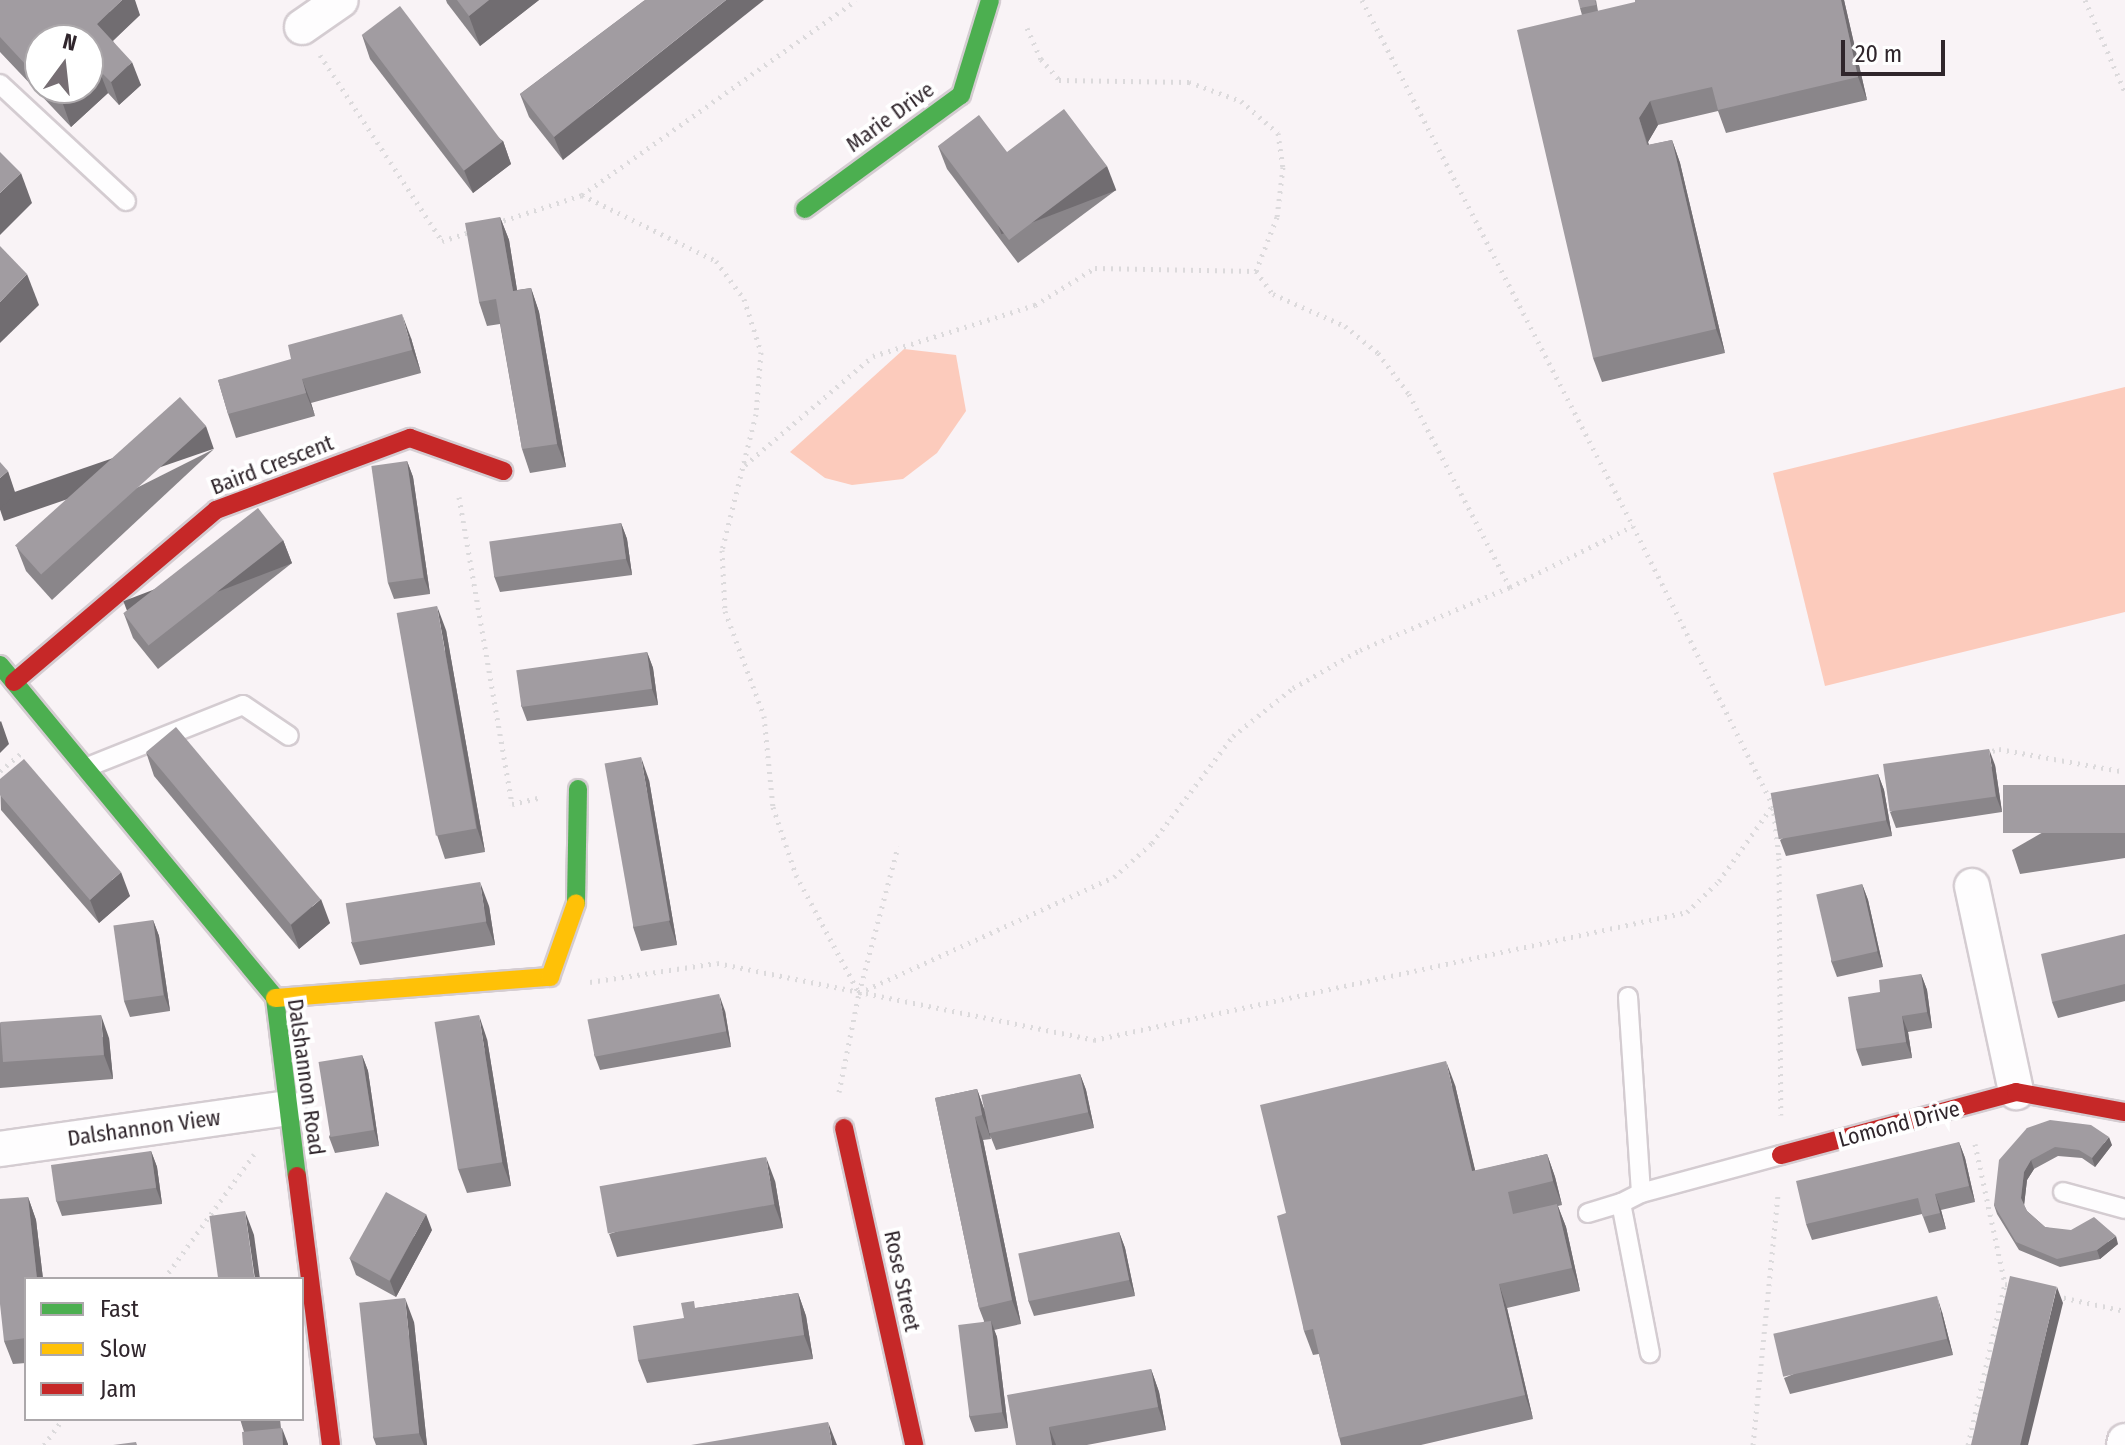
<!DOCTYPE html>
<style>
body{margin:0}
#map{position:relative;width:2125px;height:1445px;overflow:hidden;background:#f9f3f6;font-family:"Fira Sans Condensed",sans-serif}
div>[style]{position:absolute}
.green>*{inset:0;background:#fccbbc}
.path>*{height:5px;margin-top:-2.5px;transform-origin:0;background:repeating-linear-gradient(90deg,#dcdadc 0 2px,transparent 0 8px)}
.roads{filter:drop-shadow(2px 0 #d4ccd1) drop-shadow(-2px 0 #d4ccd1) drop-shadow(0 2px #d4ccd1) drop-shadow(0 -2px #d4ccd1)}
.lane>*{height:18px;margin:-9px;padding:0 9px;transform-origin:9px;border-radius:9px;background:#fefdfe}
.street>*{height:34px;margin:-17px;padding:0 17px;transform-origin:17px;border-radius:17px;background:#fefdfe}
.fast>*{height:18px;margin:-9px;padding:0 9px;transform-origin:9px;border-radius:9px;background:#4caf50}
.slow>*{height:18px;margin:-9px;padding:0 9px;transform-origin:9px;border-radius:9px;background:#ffc107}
.jam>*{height:18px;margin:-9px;padding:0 9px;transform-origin:9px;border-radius:9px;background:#c62828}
.wall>*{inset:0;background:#8a868a}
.shaded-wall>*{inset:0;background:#716d71;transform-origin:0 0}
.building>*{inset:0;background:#a19ca1;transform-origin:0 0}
span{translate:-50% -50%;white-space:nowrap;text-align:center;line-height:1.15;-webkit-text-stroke:8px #fff;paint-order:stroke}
.street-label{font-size:22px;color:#30262c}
.legend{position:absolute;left:24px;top:1277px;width:280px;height:144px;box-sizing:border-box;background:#fff;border:2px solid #aca8ab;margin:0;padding:10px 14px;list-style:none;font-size:24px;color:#30262c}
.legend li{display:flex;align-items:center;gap:16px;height:40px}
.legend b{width:40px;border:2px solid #aca8ab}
.north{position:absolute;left:24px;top:24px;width:80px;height:80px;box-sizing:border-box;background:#fff;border:2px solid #aca8ab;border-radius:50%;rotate:15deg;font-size:22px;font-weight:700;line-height:32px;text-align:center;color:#30262c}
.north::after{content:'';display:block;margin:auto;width:28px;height:36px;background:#766e73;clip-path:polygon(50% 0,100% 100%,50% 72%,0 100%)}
.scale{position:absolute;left:1841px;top:40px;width:104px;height:36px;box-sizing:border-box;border:4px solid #30262c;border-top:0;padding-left:10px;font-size:24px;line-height:28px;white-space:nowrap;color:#30262c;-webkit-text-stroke:6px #fff;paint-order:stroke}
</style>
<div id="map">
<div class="green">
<div style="clip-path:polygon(904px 349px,956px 355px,966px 411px,937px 453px,903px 479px,852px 485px,825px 478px,790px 452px)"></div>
<div style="clip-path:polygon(2125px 387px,2125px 612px,1825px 686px,1773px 473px)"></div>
</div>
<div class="path">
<div style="left:1362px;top:0;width:592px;rotate:62.74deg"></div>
<div style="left:2085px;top:0;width:100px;rotate:66.5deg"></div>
<div style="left:1027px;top:28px;width:34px;rotate:66deg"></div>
<div style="left:1041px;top:59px;width:28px;rotate:49deg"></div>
<div style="left:1059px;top:80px;width:130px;rotate:0.9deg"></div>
<div style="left:1189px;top:82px;width:55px;rotate:20.1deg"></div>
<div style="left:1241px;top:101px;width:49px;rotate:40.9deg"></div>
<div style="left:1278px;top:133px;width:34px;rotate:82deg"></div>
<div style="left:1283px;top:167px;width:50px;rotate:96.8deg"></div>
<div style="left:1277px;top:217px;width:58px;rotate:111.3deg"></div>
<div style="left:320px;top:55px;width:222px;rotate:56.7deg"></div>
<div style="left:442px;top:241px;width:32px;rotate:-18deg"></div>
<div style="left:582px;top:195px;width:149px;rotate:26.2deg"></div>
<div style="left:716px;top:261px;width:47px;rotate:53.6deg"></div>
<div style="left:744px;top:299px;width:56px;rotate:72.2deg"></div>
<div style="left:761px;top:352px;width:62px;rotate:94.6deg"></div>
<div style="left:756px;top:414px;width:140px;rotate:104deg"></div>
<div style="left:722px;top:550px;width:61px;rotate:87.2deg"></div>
<div style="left:725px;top:611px;width:112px;rotate:69.6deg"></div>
<div style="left:764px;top:716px;width:91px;rotate:84.4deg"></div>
<div style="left:773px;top:807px;width:72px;rotate:71.3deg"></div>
<div style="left:796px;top:875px;width:134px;rotate:61.9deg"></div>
<div style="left:859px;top:993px;width:280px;rotate:-24.5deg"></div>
<div style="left:1114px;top:877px;width:51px;rotate:-41.8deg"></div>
<div style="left:1152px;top:843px;width:134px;rotate:-52.9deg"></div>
<div style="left:1233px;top:736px;width:77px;rotate:-38.7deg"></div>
<div style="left:1293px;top:688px;width:77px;rotate:-29.6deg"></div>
<div style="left:1360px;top:650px;width:163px;rotate:-22.8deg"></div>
<div style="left:1510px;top:587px;width:137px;rotate:-26.4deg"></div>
<div style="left:1633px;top:526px;width:312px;rotate:63.4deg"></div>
<div style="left:1773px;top:805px;width:53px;rotate:83.5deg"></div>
<div style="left:1779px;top:858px;width:257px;rotate:89.6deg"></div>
<div style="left:496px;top:223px;width:90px;rotate:-18deg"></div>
<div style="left:582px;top:195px;width:336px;rotate:-35.4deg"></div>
<div style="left:745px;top:465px;width:168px;rotate:-40.4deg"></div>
<div style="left:873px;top:356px;width:170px;rotate:-17.5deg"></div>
<div style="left:1035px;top:305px;width:70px;rotate:-31.7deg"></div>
<div style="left:1095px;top:268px;width:161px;rotate:1.1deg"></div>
<div style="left:1256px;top:271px;width:29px;rotate:54deg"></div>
<div style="left:1273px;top:294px;width:79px;rotate:24deg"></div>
<div style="left:1345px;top:326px;width:43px;rotate:39.3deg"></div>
<div style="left:1378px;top:353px;width:51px;rotate:52.9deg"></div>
<div style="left:1409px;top:394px;width:218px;rotate:62.4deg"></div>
<div style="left:459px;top:497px;width:312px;rotate:80.2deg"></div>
<div style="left:512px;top:804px;width:31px;rotate:-13deg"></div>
<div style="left:1985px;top:753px;width:15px;rotate:-16deg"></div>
<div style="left:1999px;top:749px;width:128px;rotate:10.3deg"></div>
<div style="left:0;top:771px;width:31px;rotate:-40deg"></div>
<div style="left:590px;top:982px;width:128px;rotate:-8.5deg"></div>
<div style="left:717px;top:963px;width:385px;rotate:11.5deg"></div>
<div style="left:1094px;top:1040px;width:607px;rotate:-12.18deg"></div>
<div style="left:1687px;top:912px;width:45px;rotate:-44.1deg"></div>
<div style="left:1719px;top:881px;width:93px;rotate:-54.6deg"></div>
<div style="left:839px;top:1092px;width:101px;rotate:-78.6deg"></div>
<div style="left:859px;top:993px;width:152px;rotate:-75.1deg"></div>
<div style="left:1975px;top:1144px;width:143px;rotate:77.9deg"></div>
<div style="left:164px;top:1279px;width:154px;rotate:-54.2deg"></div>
<div style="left:2056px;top:1296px;width:71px;rotate:12.3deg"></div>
<div style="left:44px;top:1445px;width:32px;rotate:-54deg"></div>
<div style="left:1753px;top:1445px;width:253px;rotate:-84.3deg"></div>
<div style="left:1968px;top:1445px;width:165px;rotate:-77.1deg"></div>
<div style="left:2005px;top:1284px;width:10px;rotate:11deg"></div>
</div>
<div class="roads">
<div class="lane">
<div style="left:0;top:84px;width:172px;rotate:42.9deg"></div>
<div style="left:85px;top:768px;width:170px;rotate:-21.7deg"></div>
<div style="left:243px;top:705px;width:55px;rotate:34deg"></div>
<div style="left:1628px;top:997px;width:196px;rotate:86.2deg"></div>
<div style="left:1641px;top:1193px;width:22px;rotate:153deg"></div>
<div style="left:1621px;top:1203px;width:153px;rotate:79.1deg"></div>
<div style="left:2063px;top:1192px;width:64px;rotate:15.3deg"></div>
<div style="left:1641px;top:1193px;width:145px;rotate:-15.2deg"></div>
<div style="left:1588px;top:1213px;width:34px;rotate:-17deg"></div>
</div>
<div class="street">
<div style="left:302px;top:27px;width:47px;rotate:-34.7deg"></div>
<div style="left:1972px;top:886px;width:211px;rotate:77.9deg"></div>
<div style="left:0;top:1149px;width:291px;rotate:-8.1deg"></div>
<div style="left:2124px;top:1445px;width:4px;rotate:-76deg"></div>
</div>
<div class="fast">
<div style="left:805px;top:209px;width:193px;rotate:-36.2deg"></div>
<div style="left:961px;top:95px;width:99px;rotate:-73deg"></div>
<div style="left:0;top:665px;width:432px;rotate:50.4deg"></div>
<div style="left:275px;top:998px;width:179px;rotate:83deg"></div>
<div style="left:576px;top:903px;width:114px;rotate:-89deg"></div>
</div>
<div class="slow">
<div style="left:275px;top:998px;width:276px;rotate:-4.4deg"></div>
<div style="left:550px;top:977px;width:78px;rotate:-70.6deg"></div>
</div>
<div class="jam">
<div style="left:14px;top:682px;width:265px;rotate:-40.4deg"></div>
<div style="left:216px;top:510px;width:207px;rotate:-20.4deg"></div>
<div style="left:410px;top:438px;width:99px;rotate:19.5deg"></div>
<div style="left:844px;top:1128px;width:325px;rotate:77.5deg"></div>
<div style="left:1781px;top:1155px;width:243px;rotate:-15deg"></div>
<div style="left:2016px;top:1092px;width:111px;rotate:10.4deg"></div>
<div style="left:297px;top:1176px;width:271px;rotate:82.8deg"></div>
</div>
</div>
<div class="wall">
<div style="clip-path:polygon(evenodd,0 0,140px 15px,113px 41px,141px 85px,119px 105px,108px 93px,71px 127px,0 52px,0 0,40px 40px,88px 88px,40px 88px,40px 40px)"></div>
<div style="clip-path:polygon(446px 0,539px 0,480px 46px,447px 3px)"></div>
<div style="clip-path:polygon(645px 0,563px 160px,529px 117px,520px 94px)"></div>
<div style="clip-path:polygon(1596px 0,1598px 11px,1844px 0,1867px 100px,1726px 133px,1718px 111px,1658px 125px,1648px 142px,1649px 145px,1672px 140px,1680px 163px,1725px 353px,1602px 382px,1593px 358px,1582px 15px,1580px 8px)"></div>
<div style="clip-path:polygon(362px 35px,503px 141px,511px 164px,473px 193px,370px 59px)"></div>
<div style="clip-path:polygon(938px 146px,1007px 152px,1116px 190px,1018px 263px,947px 169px)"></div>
<div style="clip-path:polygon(500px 217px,509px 240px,517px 290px,531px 288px,539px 312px,566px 467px,530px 473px,522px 449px,500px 324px,487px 326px,479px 302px)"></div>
<div style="clip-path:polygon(411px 338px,421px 373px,311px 403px,315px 416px,236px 438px,228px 414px,218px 380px)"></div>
<div style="clip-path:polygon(214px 449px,52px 600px,26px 571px,17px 548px)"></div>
<div style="clip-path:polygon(407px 461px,413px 477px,430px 594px,394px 599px,388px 583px)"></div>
<div style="clip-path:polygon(621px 523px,627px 539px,632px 575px,500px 592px,494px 576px)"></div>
<div style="clip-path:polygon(283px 540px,292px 563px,158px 669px,133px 638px,124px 614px)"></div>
<div style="clip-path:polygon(446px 630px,485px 852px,445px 859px,437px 835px)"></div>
<div style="clip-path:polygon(647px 652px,653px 668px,658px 705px,527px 721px,521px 705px)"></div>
<div style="clip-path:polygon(146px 752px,330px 923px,299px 949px,154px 776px)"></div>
<div style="clip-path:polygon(1995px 765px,2002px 812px,1896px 828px,1890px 812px)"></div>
<div style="clip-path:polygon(1878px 774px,1884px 790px,1892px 836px,1786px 856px,1780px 840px)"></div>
<div style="clip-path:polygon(0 779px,130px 896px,99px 923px,1px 810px)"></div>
<div style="clip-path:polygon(649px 780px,677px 945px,641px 951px,633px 927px)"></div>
<div style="clip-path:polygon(2125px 785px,2125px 858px,2020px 874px,2012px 850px)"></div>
<div style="clip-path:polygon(1862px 884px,1868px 900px,1883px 967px,1837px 977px,1831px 961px)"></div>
<div style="clip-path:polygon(489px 906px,495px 945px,360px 965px,351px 942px)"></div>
<div style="clip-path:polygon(153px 920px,159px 936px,170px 1011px,130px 1017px,124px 1001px)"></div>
<div style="clip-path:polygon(2125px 934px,2125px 1001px,2058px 1018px,2052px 1002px)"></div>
<div style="clip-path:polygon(1921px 974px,1927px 990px,1932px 1028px,1908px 1032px,1912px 1058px,1862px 1066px,1856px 1049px,1880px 992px)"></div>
<div style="clip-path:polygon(725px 1011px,731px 1047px,600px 1070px,594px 1054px)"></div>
<div style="clip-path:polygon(0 1023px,109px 1038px,113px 1079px,0 1088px)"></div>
<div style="clip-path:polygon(487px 1039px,511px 1186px,467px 1193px,458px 1169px)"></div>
<div style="clip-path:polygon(362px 1055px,368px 1071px,379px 1146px,335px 1153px,329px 1137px)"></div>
<div style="clip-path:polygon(1080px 1074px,1086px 1090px,1094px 1128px,996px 1150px,990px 1135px,991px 1139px,983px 1140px,1021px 1324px,994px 1330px,997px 1337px,1008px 1428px,975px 1432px,969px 1416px,984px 1321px,979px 1308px,935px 1098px,977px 1089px,984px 1109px)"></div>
<div style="clip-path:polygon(1455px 1085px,1475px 1171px,1547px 1154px,1555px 1177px,1562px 1205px,1558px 1206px,1566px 1227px,1580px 1291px,1507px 1308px,1533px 1419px,1421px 1445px,1341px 1445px,1319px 1354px,1313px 1355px,1304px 1331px,1286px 1213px)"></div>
<div style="clip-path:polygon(2027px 1128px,2112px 1145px,2095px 1167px,2082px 1158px,2058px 1156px,2034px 1169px,2027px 1180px,2024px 1205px,2027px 1211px,2045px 1227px,2118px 1244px,2100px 1259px,2060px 1267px,2019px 1250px,1997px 1214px,1994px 1205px)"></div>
<div style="clip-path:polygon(1959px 1142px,1965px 1158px,1975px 1202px,1941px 1210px,1946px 1229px,1929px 1233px,1922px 1214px,1812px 1240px,1806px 1224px)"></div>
<div style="clip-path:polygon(151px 1151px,157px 1167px,162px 1204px,62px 1216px,56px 1200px)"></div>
<div style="clip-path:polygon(775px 1181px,783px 1228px,617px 1257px,609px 1234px)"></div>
<div style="clip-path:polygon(28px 1197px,36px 1220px,43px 1279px,26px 1279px,26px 1363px,13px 1364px,4px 1341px)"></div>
<div style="clip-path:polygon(432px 1230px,396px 1297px,356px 1275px,350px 1259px)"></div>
<div style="clip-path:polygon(1119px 1232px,1125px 1248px,1135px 1296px,1034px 1316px,1028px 1300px)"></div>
<div style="clip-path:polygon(798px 1293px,806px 1316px,813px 1359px,647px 1383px,638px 1360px,696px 1308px)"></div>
<div style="clip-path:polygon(1942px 1312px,1953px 1355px,1790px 1394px,1784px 1378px)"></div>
<div style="clip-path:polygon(414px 1322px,427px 1445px,376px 1445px,373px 1437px)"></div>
<div style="clip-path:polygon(1151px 1369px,1159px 1392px,1166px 1430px,1087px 1445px,1016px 1445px)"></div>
<div style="clip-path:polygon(240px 1419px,280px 1419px,281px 1428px,288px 1445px,243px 1445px,244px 1432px)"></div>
</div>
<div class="shaded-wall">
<div style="clip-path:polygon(122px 0,135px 0,140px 15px,106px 47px,97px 24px)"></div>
<div style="clip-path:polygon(489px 0,539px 0,480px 46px,469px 16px)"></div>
<div style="clip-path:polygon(726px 0,764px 0,563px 160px,554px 137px)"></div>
<div style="clip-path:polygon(1841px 0,1844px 0,1867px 100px,1858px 77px)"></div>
<div style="clip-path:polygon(132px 62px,141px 85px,119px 105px,111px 82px)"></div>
<div style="clip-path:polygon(99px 70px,108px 93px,71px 127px,63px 104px,80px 88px,88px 88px,88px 80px)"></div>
<div style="clip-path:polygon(1650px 101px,1658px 125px,1648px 142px,1656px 169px,1639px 118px)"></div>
<div style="clip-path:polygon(1672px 140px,1680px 163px,1725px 353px,1716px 329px)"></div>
<div style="clip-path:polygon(503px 141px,511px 164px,473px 193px,464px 170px)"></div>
<div style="left:1107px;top:166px;width:26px;height:123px;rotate:69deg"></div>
<div style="clip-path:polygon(21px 173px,32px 203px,0 235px,0 193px)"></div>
<div style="clip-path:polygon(500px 217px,509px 240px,521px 315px,513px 291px)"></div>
<div style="clip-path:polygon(27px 274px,39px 305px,0 343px,0 302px)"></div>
<div style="clip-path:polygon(531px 288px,539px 312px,566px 467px,557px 444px)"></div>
<div style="clip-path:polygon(402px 314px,411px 338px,421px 373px,412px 350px)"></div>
<div style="clip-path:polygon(302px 379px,311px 403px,315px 416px,306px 393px)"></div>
<div style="left:206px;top:426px;width:24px;height:222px;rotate:71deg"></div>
<div style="clip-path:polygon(407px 461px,413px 477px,430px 594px,424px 578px)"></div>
<div style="clip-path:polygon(8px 471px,16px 495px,0 508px,0 478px)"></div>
<div style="clip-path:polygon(621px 523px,627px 539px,632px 575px,626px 559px)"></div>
<div style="left:283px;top:540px;width:25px;height:171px;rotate:69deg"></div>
<div style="clip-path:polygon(437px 606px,446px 630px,485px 852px,477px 828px)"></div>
<div style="clip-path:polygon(647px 652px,653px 668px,658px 705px,652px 689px)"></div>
<div style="clip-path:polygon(1px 721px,9px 744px,0 753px,0 722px)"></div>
<div style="clip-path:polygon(1989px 749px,1995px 765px,2002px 812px,1996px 796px)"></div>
<div style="clip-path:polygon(641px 757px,649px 780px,677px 945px,669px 921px)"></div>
<div style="clip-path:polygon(1878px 774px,1884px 790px,1892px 836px,1886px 820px)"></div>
<div style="clip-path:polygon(121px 872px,130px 896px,99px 923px,90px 900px)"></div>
<div style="clip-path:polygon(480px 882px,489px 906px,495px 945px,486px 922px)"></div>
<div style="clip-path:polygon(1862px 884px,1868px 900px,1883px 967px,1877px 951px)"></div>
<div style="clip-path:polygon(321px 899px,330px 923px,299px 949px,291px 925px)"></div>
<div style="clip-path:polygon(153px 920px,159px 936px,170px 1011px,164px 995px)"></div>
<div style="clip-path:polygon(1921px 974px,1927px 990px,1932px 1028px,1927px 1012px)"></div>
<div style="clip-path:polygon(719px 994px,725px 1011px,731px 1047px,726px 1031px)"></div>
<div style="clip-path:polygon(101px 1015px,109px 1038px,113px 1079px,104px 1055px)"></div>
<div style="clip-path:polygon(479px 1015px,487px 1039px,511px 1186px,502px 1162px)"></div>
<div style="clip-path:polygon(1902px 1016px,1908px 1032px,1912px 1058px,1906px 1042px)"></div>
<div style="clip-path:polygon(362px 1055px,368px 1071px,379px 1146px,374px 1130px)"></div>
<div style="clip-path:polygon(1446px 1061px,1455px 1085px,1481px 1195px,1472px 1171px)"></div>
<div style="clip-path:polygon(1080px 1074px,1086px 1090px,1094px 1128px,1088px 1112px)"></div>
<div style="clip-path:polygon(977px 1089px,985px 1112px,991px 1139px,982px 1115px)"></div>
<div style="clip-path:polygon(975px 1117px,983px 1140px,1021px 1324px,1012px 1300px)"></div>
<div style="clip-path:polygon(2109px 1137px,2112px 1145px,2095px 1167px,2092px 1158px)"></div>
<div style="clip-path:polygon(1959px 1142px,1965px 1158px,1975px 1202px,1969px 1186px)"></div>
<div style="clip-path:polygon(151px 1151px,157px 1167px,162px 1204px,156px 1188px)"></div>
<div style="clip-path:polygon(1547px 1154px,1555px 1177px,1562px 1205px,1553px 1181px)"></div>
<div style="clip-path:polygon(766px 1157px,775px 1181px,783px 1228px,774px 1204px)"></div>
<div style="clip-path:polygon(2031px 1160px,2034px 1169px,2027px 1180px,2024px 1206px,2021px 1198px,2024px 1172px)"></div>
<div style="clip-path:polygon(1935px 1194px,1941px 1210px,1946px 1229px,1940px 1213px)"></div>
<div style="clip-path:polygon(28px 1197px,36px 1220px,43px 1279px,37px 1279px)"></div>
<div style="clip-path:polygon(1557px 1204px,1566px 1227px,1580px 1291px,1572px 1268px)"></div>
<div style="clip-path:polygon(245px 1211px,254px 1235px,260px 1279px,255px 1279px)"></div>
<div style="clip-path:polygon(426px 1214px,432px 1230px,396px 1297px,390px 1281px)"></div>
<div style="clip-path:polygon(1119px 1232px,1125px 1248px,1135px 1296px,1129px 1280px)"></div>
<div style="clip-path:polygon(2116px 1236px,2118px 1244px,2100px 1259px,2097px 1250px)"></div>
<div style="clip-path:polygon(1499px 1284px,1507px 1308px,1533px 1419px,1525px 1395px)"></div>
<div style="clip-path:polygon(2057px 1287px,2063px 1303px,2028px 1445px,2019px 1445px)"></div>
<div style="clip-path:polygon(798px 1293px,806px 1316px,813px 1359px,804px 1335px)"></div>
<div style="clip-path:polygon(1937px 1296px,1942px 1312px,1953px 1355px,1947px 1339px)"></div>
<div style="clip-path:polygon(405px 1298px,414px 1322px,427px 1445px,424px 1445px,419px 1433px)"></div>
<div style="clip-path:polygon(991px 1321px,997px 1337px,1008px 1428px,1002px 1412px)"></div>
<div style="clip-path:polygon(1151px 1369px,1159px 1392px,1166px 1430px,1158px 1407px)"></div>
<div style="clip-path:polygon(828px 1422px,837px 1445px,832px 1445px)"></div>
<div style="clip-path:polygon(1049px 1427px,1056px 1445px,1052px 1445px)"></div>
<div style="clip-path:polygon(282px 1428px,288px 1444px,288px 1445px,283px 1445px)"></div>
</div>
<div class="building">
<div style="clip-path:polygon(0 0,122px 0,97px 24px,132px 62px,111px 82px,99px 70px,88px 80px,88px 40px,40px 40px,40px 80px,0 37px)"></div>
<div style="clip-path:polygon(457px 0,489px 0,469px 16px)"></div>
<div style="clip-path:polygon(645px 0,726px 0,554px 137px,520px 94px)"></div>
<div style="clip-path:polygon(1578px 0,1595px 0,1596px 5px,1580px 8px)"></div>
<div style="clip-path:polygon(1635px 0,1841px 0,1858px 77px,1718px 110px,1712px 87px,1650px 101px,1639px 118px,1647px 145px,1672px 140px,1716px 329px,1593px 358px,1517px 30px,1635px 2px)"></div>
<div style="left:400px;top:6px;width:170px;height:48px;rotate:53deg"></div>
<div style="clip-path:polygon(48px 88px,80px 88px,63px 104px)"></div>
<div style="clip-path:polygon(1064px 109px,1107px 166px,1009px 240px,938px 146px,979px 115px,1007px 152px)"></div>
<div style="clip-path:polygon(0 152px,21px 173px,0 193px)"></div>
<div style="clip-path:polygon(500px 217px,513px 291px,531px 288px,557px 444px,522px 449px,496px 299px,479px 302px,465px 223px)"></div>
<div style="clip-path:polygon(0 246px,27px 274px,0 302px)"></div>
<div style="clip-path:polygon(402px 314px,412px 350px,302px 379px,306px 393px,228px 414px,218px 380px,291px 359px,288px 345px)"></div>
<div style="left:180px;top:397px;width:39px;height:222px;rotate:48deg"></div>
<div style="left:407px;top:461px;width:118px;height:36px;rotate:82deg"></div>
<div style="clip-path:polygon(0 462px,8px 471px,0 478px)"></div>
<div style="left:258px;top:508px;width:41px;height:171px;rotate:52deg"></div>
<div style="left:621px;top:523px;width:36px;height:133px;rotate:82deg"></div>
<div style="left:437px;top:606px;width:226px;height:41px;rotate:80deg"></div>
<div style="left:647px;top:652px;width:37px;height:132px;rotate:82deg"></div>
<div style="left:176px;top:727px;width:225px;height:39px;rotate:50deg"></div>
<div style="left:1989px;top:749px;width:48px;height:107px;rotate:82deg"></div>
<div style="left:641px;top:757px;width:166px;height:37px;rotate:80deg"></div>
<div style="clip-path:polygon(24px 759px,121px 872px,90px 900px,0 795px,0 779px)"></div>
<div style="left:1878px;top:774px;width:47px;height:109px;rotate:80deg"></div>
<div style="left:2125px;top:785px;width:48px;height:122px;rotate:90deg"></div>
<div style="left:480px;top:882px;width:40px;height:136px;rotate:81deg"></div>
<div style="left:1862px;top:884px;width:69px;height:47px;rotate:77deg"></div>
<div style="left:153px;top:920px;width:76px;height:40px;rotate:82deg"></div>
<div style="clip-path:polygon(2125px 934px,2125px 984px,2052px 1002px,2041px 954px)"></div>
<div style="clip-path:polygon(1921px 974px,1927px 1012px,1902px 1016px,1906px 1042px,1856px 1049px,1848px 997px,1880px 992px,1879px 980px)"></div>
<div style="left:719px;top:994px;width:38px;height:134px;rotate:79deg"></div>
<div style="left:101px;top:1015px;width:40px;height:101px;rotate:86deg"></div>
<div style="left:479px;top:1015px;width:149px;height:45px;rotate:81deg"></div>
<div style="left:362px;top:1055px;width:76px;height:44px;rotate:81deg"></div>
<div style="clip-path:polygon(1446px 1061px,1472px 1171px,1547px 1154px,1553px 1181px,1508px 1192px,1513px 1214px,1557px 1204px,1572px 1268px,1499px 1284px,1525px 1395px,1339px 1438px,1313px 1329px,1304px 1331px,1277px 1216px,1286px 1213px,1260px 1105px)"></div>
<div style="left:1080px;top:1074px;width:39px;height:101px;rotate:78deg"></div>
<div style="clip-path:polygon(977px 1089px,982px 1115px,975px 1117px,1012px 1300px,979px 1308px,935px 1098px)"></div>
<div style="clip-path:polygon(2050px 1120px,2091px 1125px,2109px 1137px,2092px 1158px,2079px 1150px,2055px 1147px,2031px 1160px,2024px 1172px,2021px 1198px,2027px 1211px,2045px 1227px,2071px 1230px,2094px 1217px,2116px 1236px,2097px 1250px,2057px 1259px,2016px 1242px,1994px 1205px,1999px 1160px,2027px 1128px)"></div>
<div style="clip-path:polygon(1959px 1142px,1969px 1186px,1935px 1194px,1940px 1213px,1923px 1217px,1918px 1198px,1806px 1224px,1796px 1181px)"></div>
<div style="left:151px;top:1151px;width:37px;height:101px;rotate:82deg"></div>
<div style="left:766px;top:1157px;width:48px;height:169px;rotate:80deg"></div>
<div style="left:386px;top:1192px;width:46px;height:76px;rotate:29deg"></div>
<div style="clip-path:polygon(28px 1197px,37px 1279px,26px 1279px,26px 1338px,4px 1341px,0 1304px,0 1199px)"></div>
<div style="left:245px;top:1211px;width:69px;height:36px;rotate:82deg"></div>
<div style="left:1119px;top:1232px;width:49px;height:103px;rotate:78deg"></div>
<div style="left:2010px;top:1276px;width:48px;height:174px;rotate:13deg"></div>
<div style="clip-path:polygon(798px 1293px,804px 1335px,638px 1360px,633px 1326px,684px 1318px,681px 1303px,694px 1301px,695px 1308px)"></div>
<div style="left:1937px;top:1296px;width:44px;height:168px;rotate:77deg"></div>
<div style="left:405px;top:1298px;width:136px;height:46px;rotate:84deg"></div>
<div style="left:991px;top:1321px;width:92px;height:33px;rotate:83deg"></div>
<div style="clip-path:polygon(1151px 1369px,1158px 1407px,1049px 1427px,1052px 1445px,1016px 1445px,1007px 1395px)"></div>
<div style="clip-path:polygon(828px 1422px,832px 1445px,691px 1445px)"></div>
<div style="clip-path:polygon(282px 1428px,283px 1445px,243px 1445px,242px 1432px)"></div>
<div style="clip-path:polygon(136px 1442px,137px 1445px,113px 1445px)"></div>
</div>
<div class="street-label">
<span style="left:890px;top:117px;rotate:-36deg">Marie Drive</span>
<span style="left:272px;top:465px;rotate:-21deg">Baird Crescent</span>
<span style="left:306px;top:1077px;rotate:82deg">Dalshannon Road</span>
<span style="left:1899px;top:1124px;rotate:-15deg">Lomond Drive</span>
<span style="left:144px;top:1128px;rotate:-8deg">Dalshannon View</span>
<span style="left:902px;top:1281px;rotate:78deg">Rose Street</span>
</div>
<ul class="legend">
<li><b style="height:10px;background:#4caf50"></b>Fast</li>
<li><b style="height:10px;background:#ffc107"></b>Slow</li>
<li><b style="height:10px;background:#c62828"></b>Jam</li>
</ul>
<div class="north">N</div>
<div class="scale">20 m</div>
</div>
